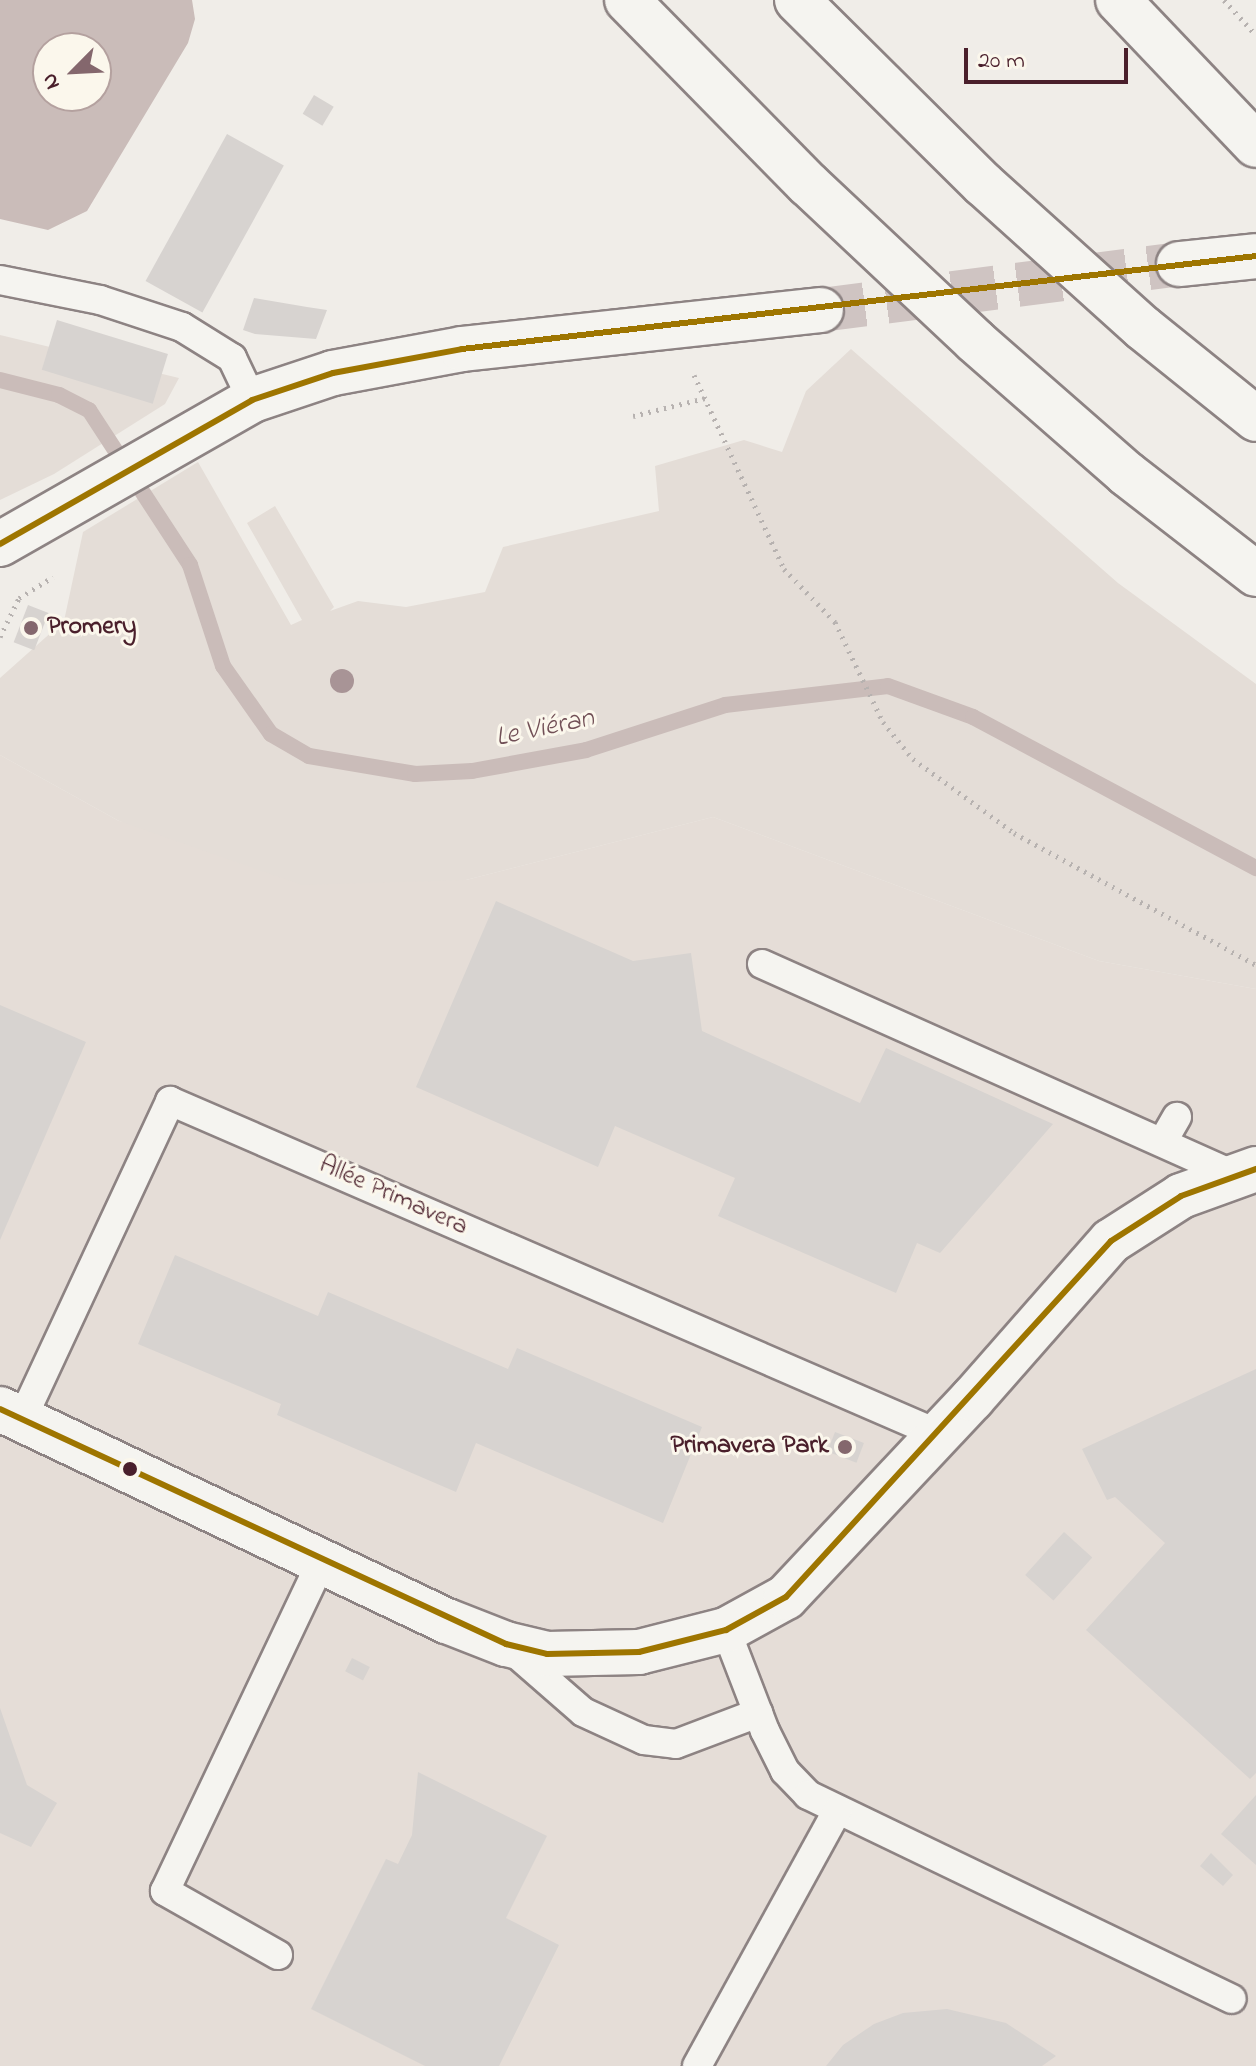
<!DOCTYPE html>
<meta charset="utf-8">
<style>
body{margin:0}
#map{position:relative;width:1256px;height:2066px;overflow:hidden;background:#f0ede8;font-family:"Indie Flower",sans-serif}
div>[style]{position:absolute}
.built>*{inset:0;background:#e5ddd7}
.green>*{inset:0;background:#e4ddd7}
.water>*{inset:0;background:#cabcb9}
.stream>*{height:16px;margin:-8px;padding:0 8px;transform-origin:8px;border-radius:8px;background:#cabcb9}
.building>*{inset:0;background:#d7d3d0;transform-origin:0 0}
.tertiary-tunnel>*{height:44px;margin-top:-22px;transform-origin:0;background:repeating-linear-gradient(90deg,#cfc4c2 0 44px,transparent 0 66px)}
.path>*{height:5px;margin-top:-2.5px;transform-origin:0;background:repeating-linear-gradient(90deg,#b7b2b0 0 2px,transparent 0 8px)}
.roads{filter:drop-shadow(2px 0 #8d8383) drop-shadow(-2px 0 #8d8383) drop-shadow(0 2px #8d8383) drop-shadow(0 -2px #8d8383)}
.service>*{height:28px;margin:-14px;padding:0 14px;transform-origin:14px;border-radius:14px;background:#f5f4f0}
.minor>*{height:44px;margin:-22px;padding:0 22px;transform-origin:22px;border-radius:22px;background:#f5f4f0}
.tertiary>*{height:44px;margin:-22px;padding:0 22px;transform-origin:22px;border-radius:22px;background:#f5f4f0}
.trunk>*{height:44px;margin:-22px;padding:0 22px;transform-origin:22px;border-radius:22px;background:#f5f4f0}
.motorway>*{height:44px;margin:-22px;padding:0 22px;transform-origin:22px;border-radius:22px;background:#f5f4f0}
.bus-1>*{height:6px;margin:-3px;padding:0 3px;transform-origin:3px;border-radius:3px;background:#9e7500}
.trees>*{width:24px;height:24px;margin:-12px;border-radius:50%;background:#a89496}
.dots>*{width:22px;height:22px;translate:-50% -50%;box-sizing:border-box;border:4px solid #fbf7ec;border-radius:50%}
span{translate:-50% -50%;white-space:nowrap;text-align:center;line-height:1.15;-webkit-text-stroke:6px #fbf7ec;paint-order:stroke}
.poi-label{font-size:26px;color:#4a1f2b;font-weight:700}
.left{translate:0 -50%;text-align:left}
.right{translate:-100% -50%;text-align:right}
.street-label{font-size:26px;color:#4a1f2b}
.water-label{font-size:28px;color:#714f56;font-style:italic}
.north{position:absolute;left:32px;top:32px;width:80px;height:80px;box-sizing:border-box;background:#fbf7ec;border:2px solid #b4a19f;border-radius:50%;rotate:246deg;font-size:22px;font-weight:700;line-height:32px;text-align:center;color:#4a1f2b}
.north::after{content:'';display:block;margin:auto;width:28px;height:36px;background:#84676d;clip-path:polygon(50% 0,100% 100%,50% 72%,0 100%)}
.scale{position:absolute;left:964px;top:48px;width:164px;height:36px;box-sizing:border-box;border:4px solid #4a1f2b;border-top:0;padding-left:10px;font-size:24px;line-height:28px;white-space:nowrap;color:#4a1f2b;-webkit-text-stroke:6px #fbf7ec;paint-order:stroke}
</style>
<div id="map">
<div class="built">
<div style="clip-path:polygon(0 755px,119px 821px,466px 880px,713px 817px,1099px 961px,1256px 989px,1256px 2066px,0 2066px)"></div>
</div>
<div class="green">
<div style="clip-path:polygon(0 335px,179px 378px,165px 404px,54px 474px,0 500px)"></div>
<div style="clip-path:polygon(851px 349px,1118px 583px,1256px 684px,1256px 989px,1099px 961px,713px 817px,466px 880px,302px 885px,119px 821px,0 755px,0 678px,64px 621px,83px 532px,198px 462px,291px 625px,302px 620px,247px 523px,275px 506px,334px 607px,330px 611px,358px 601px,406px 607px,485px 592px,503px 547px,659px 511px,655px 466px,744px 440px,782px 452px,806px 391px)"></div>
</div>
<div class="water">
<div style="clip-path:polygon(evenodd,0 0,192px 0,195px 19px,188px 43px,87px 211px,48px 230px,0 219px,0 0,48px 48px,96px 48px,96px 96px,48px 96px,48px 48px)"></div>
</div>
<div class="stream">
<div style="left:0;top:380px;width:61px;rotate:14.3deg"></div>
<div style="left:59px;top:395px;width:34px;rotate:27deg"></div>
<div style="left:89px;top:410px;width:185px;rotate:56.9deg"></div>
<div style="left:190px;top:565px;width:106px;rotate:71.9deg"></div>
<div style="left:223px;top:666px;width:83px;rotate:54.8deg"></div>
<div style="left:271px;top:734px;width:44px;rotate:30.1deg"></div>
<div style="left:309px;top:756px;width:108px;rotate:9.6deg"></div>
<div style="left:415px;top:774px;width:57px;rotate:-3deg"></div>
<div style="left:472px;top:771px;width:116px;rotate:-10.4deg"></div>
<div style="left:586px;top:750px;width:146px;rotate:-17.9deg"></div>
<div style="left:725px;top:705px;width:164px;rotate:-6.6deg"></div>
<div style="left:888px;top:686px;width:90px;rotate:20deg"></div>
<div style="left:973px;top:717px;width:321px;rotate:28.1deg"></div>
</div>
<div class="building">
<div style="left:314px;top:95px;width:23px;height:22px;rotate:31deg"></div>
<div style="left:227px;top:134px;width:65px;height:168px;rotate:29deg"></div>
<div style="clip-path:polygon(254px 298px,307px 307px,327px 310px,316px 339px,255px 334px,243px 330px)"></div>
<div style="left:57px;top:320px;width:116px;height:52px;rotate:17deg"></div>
<div style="left:28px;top:605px;width:22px;height:40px;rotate:21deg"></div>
<div style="clip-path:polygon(496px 901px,633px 961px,691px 953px,702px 1031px,860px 1103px,886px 1048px,1053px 1124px,940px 1253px,917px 1243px,896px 1293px,718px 1216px,735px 1178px,615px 1126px,598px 1167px,416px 1087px)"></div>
<div style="clip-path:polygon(0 1005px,86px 1042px,0 1240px)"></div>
<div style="clip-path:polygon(175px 1255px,318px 1316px,328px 1292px,508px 1369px,517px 1348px,702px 1427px,663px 1523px,476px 1443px,456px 1492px,277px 1415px,281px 1404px,138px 1344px)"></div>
<div style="clip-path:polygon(1256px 1369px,1256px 1773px,1250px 1779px,1086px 1630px,1165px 1543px,1115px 1497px,1107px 1500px,1082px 1449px)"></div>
<div style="left:835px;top:1432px;width:31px;height:21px;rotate:21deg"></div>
<div style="left:1064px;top:1532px;width:38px;height:58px;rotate:42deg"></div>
<div style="left:352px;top:1658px;width:20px;height:15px;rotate:27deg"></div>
<div style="clip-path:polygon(0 1708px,27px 1785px,57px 1803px,31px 1847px,0 1833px)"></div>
<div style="clip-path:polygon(418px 1772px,547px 1836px,506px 1918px,559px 1945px,499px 2066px,425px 2066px,311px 2009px,386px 1859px,398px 1864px,412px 1835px)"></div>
<div style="clip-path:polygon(1256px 1795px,1256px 1865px,1221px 1834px)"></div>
<div style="clip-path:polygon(1211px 1853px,1233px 1875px,1223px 1886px,1200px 1866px)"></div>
<div style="clip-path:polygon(947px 2009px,1006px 2023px,1056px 2056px,1042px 2066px,826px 2066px,843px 2045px,874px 2024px,903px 2013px)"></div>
</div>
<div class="tertiary-tunnel">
<div style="left:821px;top:310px;width:361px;rotate:-7.3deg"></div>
</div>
<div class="path">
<div style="left:1224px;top:0;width:47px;rotate:47.6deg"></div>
<div style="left:694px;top:375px;width:214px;rotate:65.1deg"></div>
<div style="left:784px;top:569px;width:74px;rotate:46.1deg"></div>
<div style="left:835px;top:622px;width:111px;rotate:64.4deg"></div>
<div style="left:883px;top:722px;width:48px;rotate:51deg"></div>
<div style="left:913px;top:759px;width:125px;rotate:36.2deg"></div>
<div style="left:1014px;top:833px;width:276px;rotate:28.6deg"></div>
<div style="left:633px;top:416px;width:74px;rotate:-14deg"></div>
<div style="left:0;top:637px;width:43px;rotate:-64deg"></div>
<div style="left:19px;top:598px;width:40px;rotate:-32deg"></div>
</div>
<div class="roads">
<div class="service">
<div style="left:0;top:280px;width:102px;rotate:11.3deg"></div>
<div style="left:100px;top:300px;width:86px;rotate:18.2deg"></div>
<div style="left:182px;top:327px;width:59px;rotate:31.8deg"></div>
<div style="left:232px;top:358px;width:47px;rotate:64.5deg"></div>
<div style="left:762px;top:964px;width:517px;rotate:24.09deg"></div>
<div style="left:1163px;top:1141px;width:28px;rotate:-60deg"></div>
<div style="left:22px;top:1419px;width:351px;rotate:-65deg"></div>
<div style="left:170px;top:1101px;width:837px;rotate:23.44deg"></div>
<div style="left:726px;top:1630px;width:108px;rotate:68.9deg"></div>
<div style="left:765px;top:1731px;width:45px;rotate:63.4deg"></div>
<div style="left:785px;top:1771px;width:33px;rotate:46deg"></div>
<div style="left:808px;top:1795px;width:470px;rotate:25.7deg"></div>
<div style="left:512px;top:1650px;width:94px;rotate:41.1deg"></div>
<div style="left:583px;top:1712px;width:67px;rotate:24.7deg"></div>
<div style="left:644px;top:1740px;width:32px;rotate:7deg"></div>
<div style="left:676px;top:1744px;width:88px;rotate:-20.7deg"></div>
<div style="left:278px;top:1955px;width:130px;rotate:-150.5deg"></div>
<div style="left:165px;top:1891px;width:364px;rotate:-64.6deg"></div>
<div style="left:697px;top:2066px;width:292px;rotate:-61.2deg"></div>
</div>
<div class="minor">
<div style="left:0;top:1409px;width:495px;rotate:25.4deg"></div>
<div style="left:447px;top:1621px;width:63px;rotate:21.3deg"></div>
<div style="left:506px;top:1644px;width:42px;rotate:13.7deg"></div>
<div style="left:547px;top:1654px;width:92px;rotate:-1.2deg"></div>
<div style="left:639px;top:1652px;width:90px;rotate:-14.2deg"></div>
<div style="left:726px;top:1630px;width:68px;rotate:-28.8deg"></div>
<div style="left:786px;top:1597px;width:272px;rotate:-46.8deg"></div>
<div style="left:972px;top:1399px;width:210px;rotate:-48.7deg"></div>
<div style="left:1111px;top:1241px;width:83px;rotate:-32.7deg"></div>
<div style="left:1181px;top:1196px;width:80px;rotate:-19.8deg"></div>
</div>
<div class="tertiary">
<div style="left:1179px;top:264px;width:77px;rotate:-5.9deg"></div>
<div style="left:0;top:544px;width:290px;rotate:-29.7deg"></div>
<div style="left:252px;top:400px;width:85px;rotate:-18.4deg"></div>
<div style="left:333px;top:373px;width:131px;rotate:-10.5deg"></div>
<div style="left:462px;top:349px;width:361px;rotate:-6.2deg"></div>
</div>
<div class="trunk">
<div style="left:1118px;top:0;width:200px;rotate:46.4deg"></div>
</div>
<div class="motorway">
<div style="left:627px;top:0;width:258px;rotate:45.5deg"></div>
<div style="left:808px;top:184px;width:229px;rotate:43.2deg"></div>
<div style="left:975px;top:341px;width:202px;rotate:41.2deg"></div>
<div style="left:1127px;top:474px;width:163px;rotate:37.8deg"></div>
<div style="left:797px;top:0;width:262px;rotate:44.7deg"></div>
<div style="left:983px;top:184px;width:215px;rotate:42deg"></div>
<div style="left:1143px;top:328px;width:145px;rotate:38.8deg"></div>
</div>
</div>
<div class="bus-1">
<div style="left:0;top:544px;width:290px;rotate:-29.7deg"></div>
<div style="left:252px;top:400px;width:85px;rotate:-18.4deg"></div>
<div style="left:333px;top:373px;width:131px;rotate:-10.5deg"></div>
<div style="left:462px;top:349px;width:799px;rotate:-6.68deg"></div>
<div style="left:0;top:1409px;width:558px;rotate:24.91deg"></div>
<div style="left:506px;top:1644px;width:42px;rotate:13.7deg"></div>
<div style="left:547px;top:1654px;width:92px;rotate:-1.2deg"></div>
<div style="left:639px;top:1652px;width:90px;rotate:-14.2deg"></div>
<div style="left:726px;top:1630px;width:68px;rotate:-28.8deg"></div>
<div style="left:786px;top:1597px;width:482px;rotate:-47.6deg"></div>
<div style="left:1111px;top:1241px;width:83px;rotate:-32.7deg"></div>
<div style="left:1181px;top:1196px;width:80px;rotate:-19.8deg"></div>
</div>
<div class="trees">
<div style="left:342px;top:681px"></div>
</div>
<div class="dots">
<div style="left:31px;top:628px;background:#84676d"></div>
<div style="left:845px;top:1447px;background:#84676d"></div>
<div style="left:130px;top:1469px;background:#4a1f2b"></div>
</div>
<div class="poi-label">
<span class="left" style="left:47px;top:628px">Promery</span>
<span class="right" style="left:829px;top:1447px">Primavera Park</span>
</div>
<div class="street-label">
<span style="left:393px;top:1197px;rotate:24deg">Allée Primavera</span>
</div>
<div class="water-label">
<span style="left:545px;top:729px;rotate:-12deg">Le Viéran</span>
</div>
<div class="north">N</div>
<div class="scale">20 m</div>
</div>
